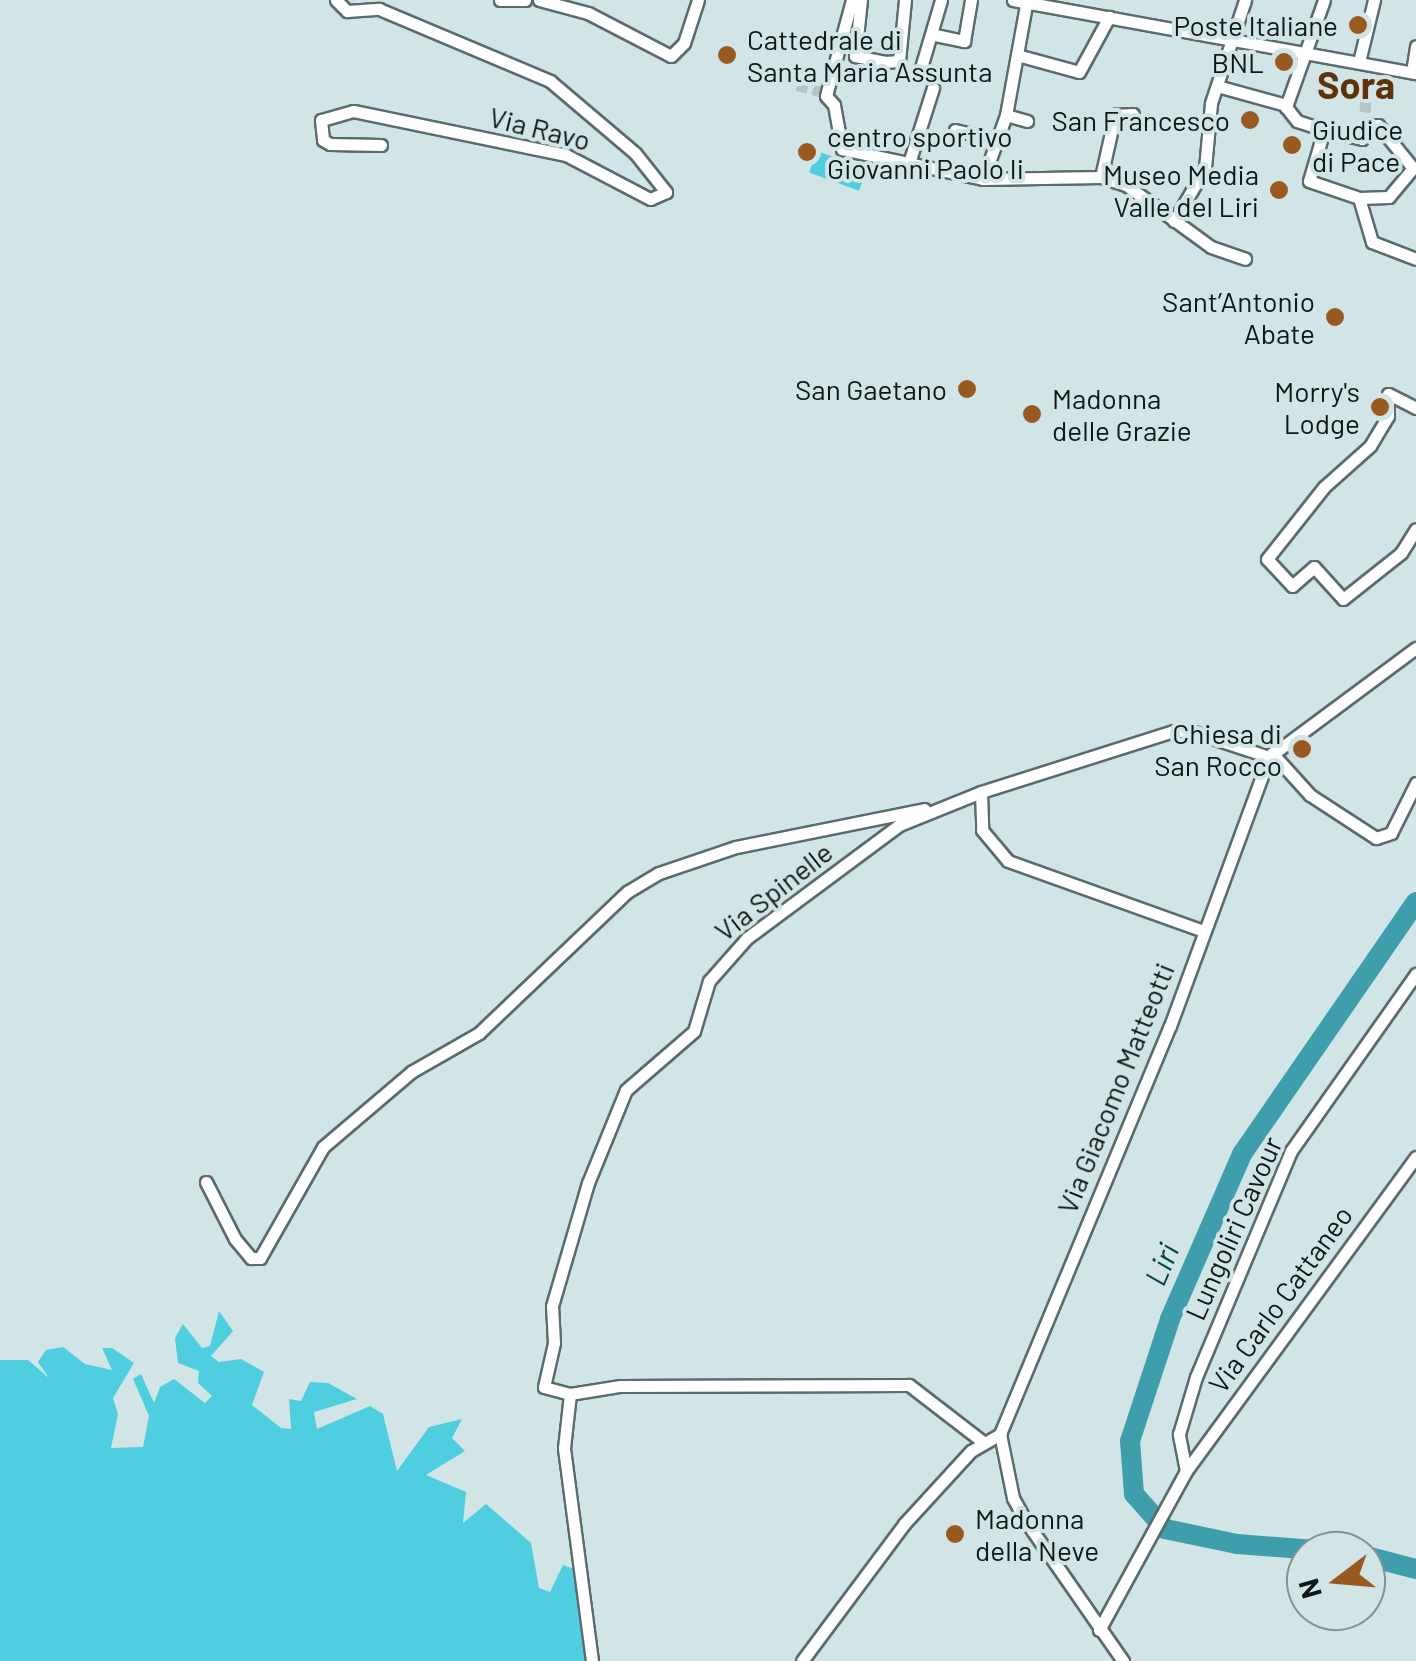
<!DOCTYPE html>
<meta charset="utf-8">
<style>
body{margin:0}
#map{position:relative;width:1416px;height:1661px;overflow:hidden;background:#d1e4e6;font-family:Barlow,sans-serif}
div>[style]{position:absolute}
.green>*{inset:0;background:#4ecedf;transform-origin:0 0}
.river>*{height:20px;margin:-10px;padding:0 10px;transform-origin:10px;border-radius:10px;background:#3e9eac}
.minor-tunnel>*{height:11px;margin-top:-5.5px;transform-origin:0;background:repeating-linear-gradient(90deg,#b4c5c7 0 11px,transparent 0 16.5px)}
.roads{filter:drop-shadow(2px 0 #5a6a6d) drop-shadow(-2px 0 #5a6a6d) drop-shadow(0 2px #5a6a6d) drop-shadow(0 -2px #5a6a6d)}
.minor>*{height:11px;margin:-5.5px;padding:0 5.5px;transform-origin:5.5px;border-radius:5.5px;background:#fff}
.dots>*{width:28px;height:28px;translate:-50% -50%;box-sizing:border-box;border:5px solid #d1e4e6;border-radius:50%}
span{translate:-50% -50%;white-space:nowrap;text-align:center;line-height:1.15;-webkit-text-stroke:8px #d1e4e6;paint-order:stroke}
.poi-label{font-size:28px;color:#0f1617}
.right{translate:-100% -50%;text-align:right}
.left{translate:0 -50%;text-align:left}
.street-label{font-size:28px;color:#0f1617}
.water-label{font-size:30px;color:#034048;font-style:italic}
.district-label{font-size:38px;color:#5e330b;font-weight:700}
.north{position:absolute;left:1286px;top:1531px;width:100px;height:100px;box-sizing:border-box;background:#d1e4e6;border:2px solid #839293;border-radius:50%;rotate:254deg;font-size:28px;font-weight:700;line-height:40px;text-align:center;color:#0f1617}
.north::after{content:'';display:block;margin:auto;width:35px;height:45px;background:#995a22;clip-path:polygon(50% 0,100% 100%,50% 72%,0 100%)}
</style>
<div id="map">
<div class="green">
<div style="left:817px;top:151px;width:53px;height:23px;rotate:20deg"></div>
<div style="clip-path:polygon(219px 1311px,233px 1331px,211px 1356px,219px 1362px,241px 1359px,264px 1372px,252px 1405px,281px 1428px,291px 1429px,289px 1399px,301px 1401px,310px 1382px,328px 1383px,357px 1399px,314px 1412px,317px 1429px,370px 1406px,383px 1414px,397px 1471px,429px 1427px,462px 1419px,452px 1438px,465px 1451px,426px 1475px,466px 1492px,463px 1523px,486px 1504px,531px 1543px,539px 1588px,550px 1592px,563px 1565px,577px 1570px,587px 1661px,0 1661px,0 1360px,28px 1360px,49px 1378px,38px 1362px,46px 1350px,63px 1347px,85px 1364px,112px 1370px,102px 1348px,112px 1348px,134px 1363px,113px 1398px,118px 1414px,111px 1448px,143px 1447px,149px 1416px,133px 1379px,141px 1374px,154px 1403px,160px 1387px,174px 1379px,205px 1403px,212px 1396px,198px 1383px,199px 1371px,178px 1363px,175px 1338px,183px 1324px,202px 1348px,210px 1346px)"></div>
</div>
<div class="river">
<div style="left:1328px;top:1551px;width:91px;rotate:-175.6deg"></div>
<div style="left:1237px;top:1544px;width:74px;rotate:-168.2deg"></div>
<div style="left:1165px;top:1529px;width:47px;rotate:-131.5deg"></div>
<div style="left:1134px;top:1494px;width:53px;rotate:-94.3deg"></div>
<div style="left:1130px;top:1441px;width:128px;rotate:-71.8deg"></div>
<div style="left:1170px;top:1319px;width:180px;rotate:-66.4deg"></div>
<div style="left:1242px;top:1154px;width:306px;rotate:-55.4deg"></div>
<div style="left:1366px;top:1556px;width:52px;rotate:14.6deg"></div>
</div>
<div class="minor-tunnel">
<div style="left:797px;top:85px;width:31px;rotate:15deg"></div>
<div style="left:1365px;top:112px;width:12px;rotate:-85deg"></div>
</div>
<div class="roads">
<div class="minor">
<div style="left:336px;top:0;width:16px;rotate:45deg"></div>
<div style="left:347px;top:11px;width:32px;rotate:-4deg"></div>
<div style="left:379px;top:9px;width:186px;rotate:22.8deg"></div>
<div style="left:550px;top:81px;width:111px;rotate:40.3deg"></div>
<div style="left:635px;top:153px;width:50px;rotate:51.5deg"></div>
<div style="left:666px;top:192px;width:17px;rotate:156deg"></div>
<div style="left:650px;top:199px;width:95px;rotate:-152.4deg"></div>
<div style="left:566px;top:155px;width:217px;rotate:-168.3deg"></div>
<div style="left:353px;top:111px;width:33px;rotate:164deg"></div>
<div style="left:321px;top:120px;width:20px;rotate:84deg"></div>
<div style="left:323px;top:140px;width:8px;rotate:30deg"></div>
<div style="left:330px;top:144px;width:51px;rotate:1.1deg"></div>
<div style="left:500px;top:0;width:25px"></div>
<div style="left:539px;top:0;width:51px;rotate:14.9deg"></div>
<div style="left:588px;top:13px;width:93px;rotate:27.4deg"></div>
<div style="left:671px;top:56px;width:18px;rotate:-45deg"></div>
<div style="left:684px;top:43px;width:45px;rotate:-72deg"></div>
<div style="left:852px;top:0;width:99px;rotate:105.2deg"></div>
<div style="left:826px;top:96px;width:12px;rotate:48deg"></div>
<div style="left:834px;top:105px;width:45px;rotate:79.7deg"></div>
<div style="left:842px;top:149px;width:144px;rotate:12deg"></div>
<div style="left:983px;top:179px;width:118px;rotate:-1deg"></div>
<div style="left:1101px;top:177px;width:26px;rotate:18deg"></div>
<div style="left:1126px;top:185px;width:105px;rotate:36.1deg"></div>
<div style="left:1211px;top:247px;width:36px;rotate:19deg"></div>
<div style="left:861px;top:0;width:56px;rotate:96.1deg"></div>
<div style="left:855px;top:56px;width:31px;rotate:11deg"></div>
<div style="left:885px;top:62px;width:14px;rotate:-4deg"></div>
<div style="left:899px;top:61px;width:61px;rotate:-84.4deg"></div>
<div style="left:1013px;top:0;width:410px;rotate:10.3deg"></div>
<div style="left:1324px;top:0;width:114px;rotate:109.6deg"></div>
<div style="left:1286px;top:107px;width:18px;rotate:52deg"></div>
<div style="left:1297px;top:121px;width:28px;rotate:18deg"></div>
<div style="left:1324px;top:130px;width:53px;rotate:106.4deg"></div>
<div style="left:1309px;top:181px;width:53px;rotate:18.8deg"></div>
<div style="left:1359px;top:198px;width:46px;rotate:73.5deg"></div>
<div style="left:1372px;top:242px;width:47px;rotate:21.1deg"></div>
<div style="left:935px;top:35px;width:30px;rotate:12deg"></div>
<div style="left:964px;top:41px;width:42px;rotate:-80.3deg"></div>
<div style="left:1017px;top:55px;width:64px;rotate:15.3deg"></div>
<div style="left:1079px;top:72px;width:63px;rotate:-61.4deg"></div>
<div style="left:1359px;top:62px;width:64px;rotate:-76.4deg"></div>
<div style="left:920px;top:71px;width:74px;rotate:-73.5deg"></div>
<div style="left:1412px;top:72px;width:26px;rotate:-81deg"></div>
<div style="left:1217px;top:86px;width:72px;rotate:15.4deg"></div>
<div style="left:1006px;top:115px;width:22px;rotate:16deg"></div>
<div style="left:955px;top:130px;width:43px;rotate:13.4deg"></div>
<div style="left:1324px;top:130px;width:39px;rotate:13deg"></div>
<div style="left:1362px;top:139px;width:14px;rotate:-65deg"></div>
<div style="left:1368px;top:126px;width:10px;rotate:-6deg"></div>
<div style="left:1378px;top:125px;width:55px;rotate:50.9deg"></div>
<div style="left:1413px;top:168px;width:38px;rotate:130deg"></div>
<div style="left:1389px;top:197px;width:30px;rotate:178deg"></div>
<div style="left:909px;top:163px;width:79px;rotate:-72.3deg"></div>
<div style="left:1101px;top:177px;width:64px;rotate:-77.3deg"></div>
<div style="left:1115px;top:115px;width:18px;rotate:-3deg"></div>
<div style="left:983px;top:179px;width:68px;rotate:-70.2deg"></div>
<div style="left:1006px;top:115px;width:117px;rotate:-79.7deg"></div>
<div style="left:1174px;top:221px;width:61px;rotate:-59.7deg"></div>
<div style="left:1205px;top:168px;width:65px;rotate:-84.7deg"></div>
<div style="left:1211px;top:103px;width:108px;rotate:-71.7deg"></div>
<div style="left:1416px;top:408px;width:31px;rotate:-153deg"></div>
<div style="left:1388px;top:394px;width:22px;rotate:90deg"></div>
<div style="left:1388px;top:416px;width:35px;rotate:121deg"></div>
<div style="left:1370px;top:446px;width:62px;rotate:138.3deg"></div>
<div style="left:1324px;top:487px;width:92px;rotate:128.4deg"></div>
<div style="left:1267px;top:559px;width:37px;rotate:47deg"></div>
<div style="left:1292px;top:586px;width:29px;rotate:-41deg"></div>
<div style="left:1314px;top:567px;width:43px;rotate:47.8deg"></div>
<div style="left:1343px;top:599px;width:74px;rotate:-38.4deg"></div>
<div style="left:1401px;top:553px;width:28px;rotate:-58deg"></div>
<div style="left:1272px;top:753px;width:57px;rotate:47.9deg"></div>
<div style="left:1310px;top:795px;width:79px;rotate:33.1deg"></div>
<div style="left:1376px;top:838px;width:16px;rotate:-18deg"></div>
<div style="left:1391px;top:833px;width:56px;rotate:-63.4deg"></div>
<div style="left:981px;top:792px;width:38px;rotate:88deg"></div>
<div style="left:982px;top:830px;width:40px;rotate:50deg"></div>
<div style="left:1008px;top:861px;width:207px;rotate:19.7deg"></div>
<div style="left:206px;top:1182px;width:64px;rotate:63deg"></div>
<div style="left:235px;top:1239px;width:25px;rotate:50deg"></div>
<div style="left:251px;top:1258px;width:9px"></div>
<div style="left:260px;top:1258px;width:128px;rotate:-60.4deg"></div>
<div style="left:323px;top:1147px;width:116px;rotate:-40.4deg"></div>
<div style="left:411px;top:1072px;width:78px;rotate:-29.8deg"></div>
<div style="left:479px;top:1033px;width:204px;rotate:-43.6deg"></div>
<div style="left:627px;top:892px;width:37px;rotate:-31deg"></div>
<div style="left:659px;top:873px;width:81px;rotate:-18.7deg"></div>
<div style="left:736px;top:847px;width:192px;rotate:-11.4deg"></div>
<div style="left:570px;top:1394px;width:27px;rotate:-165deg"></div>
<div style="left:544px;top:1387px;width:45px;rotate:-77.2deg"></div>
<div style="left:554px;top:1343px;width:37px;rotate:-93deg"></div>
<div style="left:552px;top:1306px;width:128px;rotate:-73.7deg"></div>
<div style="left:588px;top:1183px;width:100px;rotate:-67.8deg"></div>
<div style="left:626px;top:1090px;width:90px;rotate:-40.9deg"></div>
<div style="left:694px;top:1031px;width:52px;rotate:-73.3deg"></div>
<div style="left:709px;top:981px;width:57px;rotate:-48.5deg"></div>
<div style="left:747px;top:938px;width:189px;rotate:-36.6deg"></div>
<div style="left:899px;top:825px;width:88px;rotate:-21.9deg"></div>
<div style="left:981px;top:792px;width:201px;rotate:-17.6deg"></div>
<div style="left:1173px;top:731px;width:18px"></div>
<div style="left:1191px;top:731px;width:82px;rotate:18.4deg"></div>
<div style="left:1000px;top:1434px;width:442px;rotate:-67.4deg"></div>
<div style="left:1170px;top:1026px;width:287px;rotate:-69.8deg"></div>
<div style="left:1269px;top:757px;width:183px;rotate:-36.6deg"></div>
<div style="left:1000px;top:1434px;width:65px;rotate:78.5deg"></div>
<div style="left:1013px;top:1498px;width:25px;rotate:61deg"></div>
<div style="left:1025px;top:1520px;width:172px;rotate:55.2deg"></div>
<div style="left:1186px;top:1471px;width:38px;rotate:-101deg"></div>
<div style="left:1179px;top:1434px;width:59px;rotate:-73.4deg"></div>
<div style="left:1196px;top:1377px;width:245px;rotate:-67.2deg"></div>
<div style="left:1291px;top:1151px;width:217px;rotate:-54.8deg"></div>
<div style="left:1099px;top:1630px;width:181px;rotate:-61.3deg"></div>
<div style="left:1186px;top:1471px;width:389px;rotate:-53.8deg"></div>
<div style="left:592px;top:1661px;width:215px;rotate:-97.5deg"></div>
<div style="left:564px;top:1448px;width:54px;rotate:-83.7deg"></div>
<div style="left:570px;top:1394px;width:51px;rotate:-9.1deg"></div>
<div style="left:620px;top:1386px;width:289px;rotate:-0.2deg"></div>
<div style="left:909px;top:1385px;width:93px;rotate:37.6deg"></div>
<div style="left:802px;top:1661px;width:171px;rotate:-53.3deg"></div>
<div style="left:904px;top:1524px;width:99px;rotate:-47.5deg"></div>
<div style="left:971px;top:1451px;width:34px;rotate:-30deg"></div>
</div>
</div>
<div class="dots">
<div style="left:1358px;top:25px;background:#995a22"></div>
<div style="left:727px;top:55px;background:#995a22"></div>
<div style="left:1284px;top:62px;background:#995a22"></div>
<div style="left:1250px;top:120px;background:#995a22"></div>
<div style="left:1292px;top:145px;background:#995a22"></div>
<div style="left:807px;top:152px;background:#995a22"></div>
<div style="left:1279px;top:190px;background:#995a22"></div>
<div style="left:1335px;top:317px;background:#995a22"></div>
<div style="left:967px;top:389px;background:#995a22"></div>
<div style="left:1380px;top:407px;background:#995a22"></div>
<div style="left:1032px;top:414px;background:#995a22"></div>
<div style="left:1302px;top:749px;background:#995a22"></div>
<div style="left:955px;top:1534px;background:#995a22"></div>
</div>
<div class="poi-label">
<span class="right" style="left:1338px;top:25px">Poste Italiane</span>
<span class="left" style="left:747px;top:55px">Cattedrale di<br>Santa Maria Assunta</span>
<span class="right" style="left:1264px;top:62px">BNL</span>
<span class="right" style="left:1230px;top:120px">San Francesco</span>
<span class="left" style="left:1312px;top:145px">Giudice<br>di Pace</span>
<span class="left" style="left:827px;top:152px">centro sportivo<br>Giovanni Paolo Ii</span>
<span class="right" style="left:1259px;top:190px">Museo Media<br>Valle del Liri</span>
<span class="right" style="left:1315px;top:317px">Sant’Antonio<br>Abate</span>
<span class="right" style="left:947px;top:389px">San Gaetano</span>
<span class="right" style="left:1360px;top:407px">Morry's<br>Lodge</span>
<span class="left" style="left:1052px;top:414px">Madonna<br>delle Grazie</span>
<span class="right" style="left:1282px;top:749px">Chiesa di<br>San Rocco</span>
<span class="left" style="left:975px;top:1534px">Madonna<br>della Neve</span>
</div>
<div class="street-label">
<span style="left:540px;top:128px;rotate:14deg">Via Ravo</span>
<span style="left:773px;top:891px;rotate:-38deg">Via Spinelle</span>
<span style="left:1115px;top:1088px;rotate:-68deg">Via Giacomo Matteotti</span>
<span style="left:1233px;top:1228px;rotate:-66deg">Lungoliri Cavour</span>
<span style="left:1280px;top:1299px;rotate:-54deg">Via Carlo Cattaneo</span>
</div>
<div class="water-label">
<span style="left:1161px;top:1264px;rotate:-67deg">Liri</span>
</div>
<div class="district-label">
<span style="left:1356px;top:85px">Sora</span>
</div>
<div class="north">N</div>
</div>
